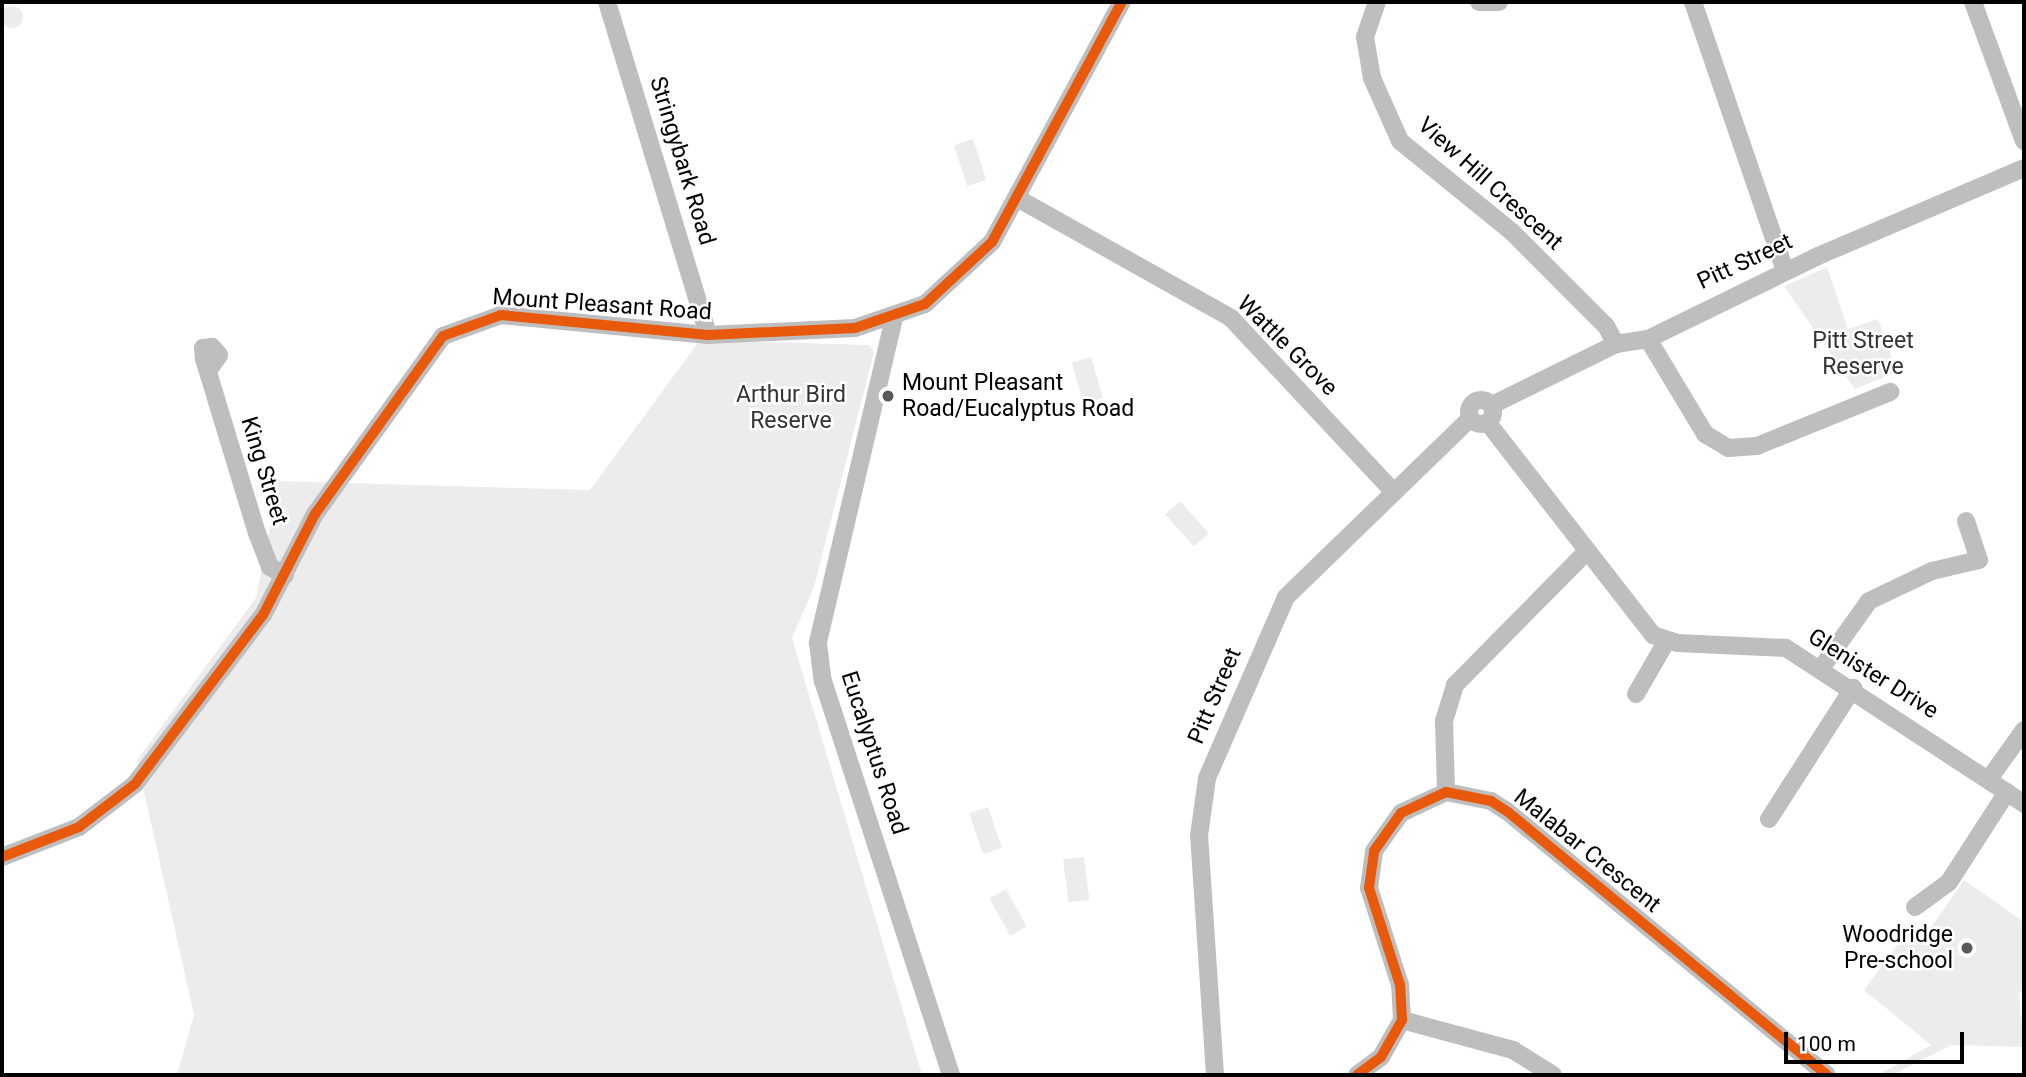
<!DOCTYPE html>
<style>
body{margin:0}
#map{position:relative;width:2026px;height:1077px;overflow:hidden;background:#fff;font-family:Roboto,sans-serif}
div>[style]{position:absolute}
.green>*{inset:0;background:#ececec;transform-origin:0 0}
.round{border-radius:50%}
.minor>*{height:18px;margin:-9px;padding:0 9px;transform-origin:9px;border-radius:9px;background:#bebebe}
.minor>.ring{margin:-9px;padding:0;box-sizing:content-box;background:none;border:18px solid #bebebe;border-radius:50%}
.cycleway>*{height:10px;margin:-5px;padding:0 5px;transform-origin:5px;border-radius:5px;background:#e8590c}
.dots>*{width:19px;height:19px;translate:-50% -50%;box-sizing:border-box;border:4px solid #fff;border-radius:50%}
span{translate:-50% -50%;white-space:nowrap;text-align:center;line-height:1.15;-webkit-text-stroke:5px #fff;paint-order:stroke}
.street-label{font-size:23px;color:#000}
.park-label{font-size:23px;color:#333}
.poi-label{font-size:23px;color:#000}
.left{translate:0 -50%;text-align:left}
.right{translate:-100% -50%;text-align:right}
.frame{position:absolute;inset:0;border:4px solid #000;pointer-events:none}
.scale{position:absolute;left:1784px;top:1032px;width:180px;height:32px;box-sizing:border-box;border:4px solid #000;border-top:0;padding-left:9px;font-size:21px;line-height:24px;white-space:nowrap;color:#000;-webkit-text-stroke:5px #fff;paint-order:stroke}
</style>
<div id="map">
<div class="green">
<div class="round" style="left:1px;top:6px;width:22px;height:22px"></div>
<div style="left:973px;top:139px;width:43px;height:20px;rotate:72deg"></div>
<div style="clip-path:polygon(1827px 267px,1848px 329px,1878px 319px,1897px 372px,1855px 389px,1784px 286px)"></div>
<div style="clip-path:polygon(700px 340px,869px 345px,874px 352px,814px 587px,792px 638px,922px 1075px,177px 1075px,194px 1015px,137px 760px,256px 598px,279px 481px,590px 490px)"></div>
<div style="left:1091px;top:357px;width:43px;height:20px;rotate:74deg"></div>
<div style="left:1180px;top:501px;width:43px;height:20px;rotate:48deg"></div>
<div style="left:988px;top:807px;width:43px;height:20px;rotate:71deg"></div>
<div style="left:1084px;top:857px;width:43px;height:21px;rotate:83deg"></div>
<div style="clip-path:polygon(1964px 880px,2024px 922px,2024px 988px,2019px 994px,2024px 1047px,1951px 1045px,1893px 1075px,1878px 1075px,1931px 1045px,1864px 990px,1905px 935px,1932px 926px)"></div>
<div style="left:1006px;top:889px;width:43px;height:19px;rotate:61deg"></div>
</div>
<div class="minor">
<div style="left:607px;top:2px;width:348px;rotate:73.1deg"></div>
<div style="left:1377px;top:2px;width:37px;rotate:109deg"></div>
<div style="left:1365px;top:37px;width:42px;rotate:80.3deg"></div>
<div style="left:1372px;top:78px;width:69px;rotate:66deg"></div>
<div style="left:1400px;top:141px;width:144px;rotate:39.1deg"></div>
<div style="left:1512px;top:232px;width:133px;rotate:45deg"></div>
<div style="left:1606px;top:326px;width:21px;rotate:61deg"></div>
<div style="left:1479px;top:2px;width:20px"></div>
<div style="left:1693px;top:2px;width:284px;rotate:71.1deg"></div>
<div style="left:1973px;top:2px;width:148px;rotate:69.9deg"></div>
<div style="left:1019px;top:199px;width:243px;rotate:29.3deg"></div>
<div style="left:1231px;top:318px;width:236px;rotate:46.9deg"></div>
<div style="left:894px;top:318px;width:334px;rotate:103.2deg"></div>
<div style="left:818px;top:643px;width:38px;rotate:83deg"></div>
<div style="left:823px;top:681px;width:414px;rotate:72deg"></div>
<div style="left:1648px;top:339px;width:111px;rotate:59deg"></div>
<div style="left:1705px;top:434px;width:27px;rotate:31deg"></div>
<div style="left:1728px;top:448px;width:29px;rotate:-4deg"></div>
<div style="left:1757px;top:446px;width:144px;rotate:-22.1deg"></div>
<div style="left:208px;top:371px;width:19px;rotate:-55deg"></div>
<div style="left:219px;top:355px;width:11px;rotate:-131deg"></div>
<div style="left:212px;top:347px;width:9px;rotate:174deg"></div>
<div style="left:203px;top:348px;width:11px;rotate:85deg"></div>
<div style="left:204px;top:359px;width:182px;rotate:73.1deg"></div>
<div style="left:257px;top:533px;width:36px;rotate:69deg"></div>
<div style="left:270px;top:567px;width:17px;rotate:28deg"></div>
<div class="ring" style="left:1469px;top:400px;width:6px;height:6px"></div>
<div style="left:1492px;top:405px;width:138px;rotate:-26.2deg"></div>
<div style="left:1616px;top:344px;width:32px;rotate:-9deg"></div>
<div style="left:1648px;top:339px;width:189px;rotate:-26deg"></div>
<div style="left:1818px;top:256px;width:224px;rotate:-23.1deg"></div>
<div style="left:1488px;top:423px;width:269px;rotate:52.1deg"></div>
<div style="left:1653px;top:635px;width:25px;rotate:18deg"></div>
<div style="left:1677px;top:643px;width:109px;rotate:2.6deg"></div>
<div style="left:1786px;top:648px;width:285px;rotate:33.2deg"></div>
<div style="left:1822px;top:667px;width:81px;rotate:-54.5deg"></div>
<div style="left:1869px;top:601px;width:70px;rotate:-25.5deg"></div>
<div style="left:1932px;top:571px;width:48px;rotate:-13.2deg"></div>
<div style="left:1979px;top:560px;width:41px;rotate:-108.4deg"></div>
<div style="left:1636px;top:694px;width:60px;rotate:-60deg"></div>
<div style="left:1989px;top:779px;width:60px;rotate:-54.5deg"></div>
<div style="left:1446px;top:792px;width:71px;rotate:-91.6deg"></div>
<div style="left:1444px;top:721px;width:38px;rotate:-73deg"></div>
<div style="left:1455px;top:685px;width:187px;rotate:-45.4deg"></div>
<div style="left:1769px;top:819px;width:156px;rotate:-57.3deg"></div>
<div style="left:2px;top:857px;width:83px;rotate:-21.3deg"></div>
<div style="left:79px;top:827px;width:71px;rotate:-37.5deg"></div>
<div style="left:135px;top:784px;width:212px;rotate:-52.9deg"></div>
<div style="left:263px;top:615px;width:114px;rotate:-62.8deg"></div>
<div style="left:315px;top:514px;width:219px;rotate:-54.3deg"></div>
<div style="left:443px;top:336px;width:62px;rotate:-19.9deg"></div>
<div style="left:501px;top:315px;width:208px;rotate:5.5deg"></div>
<div style="left:708px;top:335px;width:147px;rotate:-2.7deg"></div>
<div style="left:855px;top:328px;width:74px;rotate:-18.9deg"></div>
<div style="left:925px;top:304px;width:91px;rotate:-42.8deg"></div>
<div style="left:992px;top:242px;width:273px;rotate:-61.6deg"></div>
<div style="left:1915px;top:907px;width:42px;rotate:-36.3deg"></div>
<div style="left:1949px;top:882px;width:107px;rotate:-57.2deg"></div>
<div style="left:1402px;top:1020px;width:115px;rotate:15.1deg"></div>
<div style="left:1513px;top:1050px;width:47px;rotate:32deg"></div>
<div style="left:1215px;top:1075px;width:240px;rotate:-93.8deg"></div>
<div style="left:1199px;top:836px;width:59px;rotate:-82.1deg"></div>
<div style="left:1207px;top:778px;width:197px;rotate:-66.4deg"></div>
<div style="left:1286px;top:597px;width:257px;rotate:-44.1deg"></div>
<div style="left:1357px;top:1075px;width:30px;rotate:-37deg"></div>
<div style="left:1381px;top:1057px;width:43px;rotate:-60.4deg"></div>
<div style="left:1402px;top:1020px;width:35px;rotate:-93deg"></div>
<div style="left:1400px;top:985px;width:102px;rotate:-107.7deg"></div>
<div style="left:1369px;top:888px;width:37px;rotate:-82deg"></div>
<div style="left:1374px;top:851px;width:47px;rotate:-54.6deg"></div>
<div style="left:1401px;top:813px;width:50px;rotate:-25deg"></div>
<div style="left:1446px;top:792px;width:46px;rotate:11.3deg"></div>
<div style="left:1491px;top:801px;width:20px;rotate:33deg"></div>
<div style="left:1508px;top:812px;width:413px;rotate:39.5deg"></div>
</div>
<div class="cycleway">
<div style="left:2px;top:857px;width:83px;rotate:-21.3deg"></div>
<div style="left:79px;top:827px;width:71px;rotate:-37.5deg"></div>
<div style="left:135px;top:784px;width:212px;rotate:-52.9deg"></div>
<div style="left:263px;top:615px;width:114px;rotate:-62.8deg"></div>
<div style="left:315px;top:514px;width:219px;rotate:-54.3deg"></div>
<div style="left:443px;top:336px;width:62px;rotate:-19.9deg"></div>
<div style="left:501px;top:315px;width:208px;rotate:5.5deg"></div>
<div style="left:708px;top:335px;width:147px;rotate:-2.7deg"></div>
<div style="left:855px;top:328px;width:74px;rotate:-18.9deg"></div>
<div style="left:925px;top:304px;width:91px;rotate:-42.8deg"></div>
<div style="left:992px;top:242px;width:273px;rotate:-61.6deg"></div>
<div style="left:1357px;top:1075px;width:30px;rotate:-37deg"></div>
<div style="left:1381px;top:1057px;width:43px;rotate:-60.4deg"></div>
<div style="left:1402px;top:1020px;width:35px;rotate:-93deg"></div>
<div style="left:1400px;top:985px;width:102px;rotate:-107.7deg"></div>
<div style="left:1369px;top:888px;width:37px;rotate:-82deg"></div>
<div style="left:1374px;top:851px;width:47px;rotate:-54.6deg"></div>
<div style="left:1401px;top:813px;width:50px;rotate:-25deg"></div>
<div style="left:1446px;top:792px;width:46px;rotate:11.3deg"></div>
<div style="left:1491px;top:801px;width:20px;rotate:33deg"></div>
<div style="left:1508px;top:812px;width:413px;rotate:39.5deg"></div>
</div>
<div class="dots">
<div style="left:888px;top:396px;background:#595959"></div>
<div style="left:1967px;top:948px;background:#595959"></div>
</div>
<div class="street-label">
<span style="left:682px;top:161px;rotate:73deg">Stringybark Road</span>
<span style="left:1490px;top:184px;rotate:42deg">View Hill Crescent</span>
<span style="left:1745px;top:262px;rotate:-25deg">Pitt Street</span>
<span style="left:602px;top:305px;rotate:4deg">Mount Pleasant Road</span>
<span style="left:1287px;top:346px;rotate:45deg">Wattle Grove</span>
<span style="left:264px;top:471px;rotate:73deg">King Street</span>
<span style="left:1873px;top:674px;rotate:32deg">Glenister Drive</span>
<span style="left:1215px;top:696px;rotate:-67deg">Pitt Street</span>
<span style="left:874px;top:753px;rotate:72deg">Eucalyptus Road</span>
<span style="left:1587px;top:851px;rotate:39deg">Malabar Crescent</span>
</div>
<div class="park-label">
<span style="left:1863px;top:354px">Pitt Street<br>Reserve</span>
<span style="left:791px;top:408px">Arthur Bird<br>Reserve</span>
</div>
<div class="poi-label">
<span class="left" style="left:902px;top:396px">Mount Pleasant<br>Road/Eucalyptus Road</span>
<span class="right" style="left:1953px;top:948px">Woodridge<br>Pre-school</span>
</div>
<div class="frame"></div>
<div class="scale">100 m</div>
</div>
